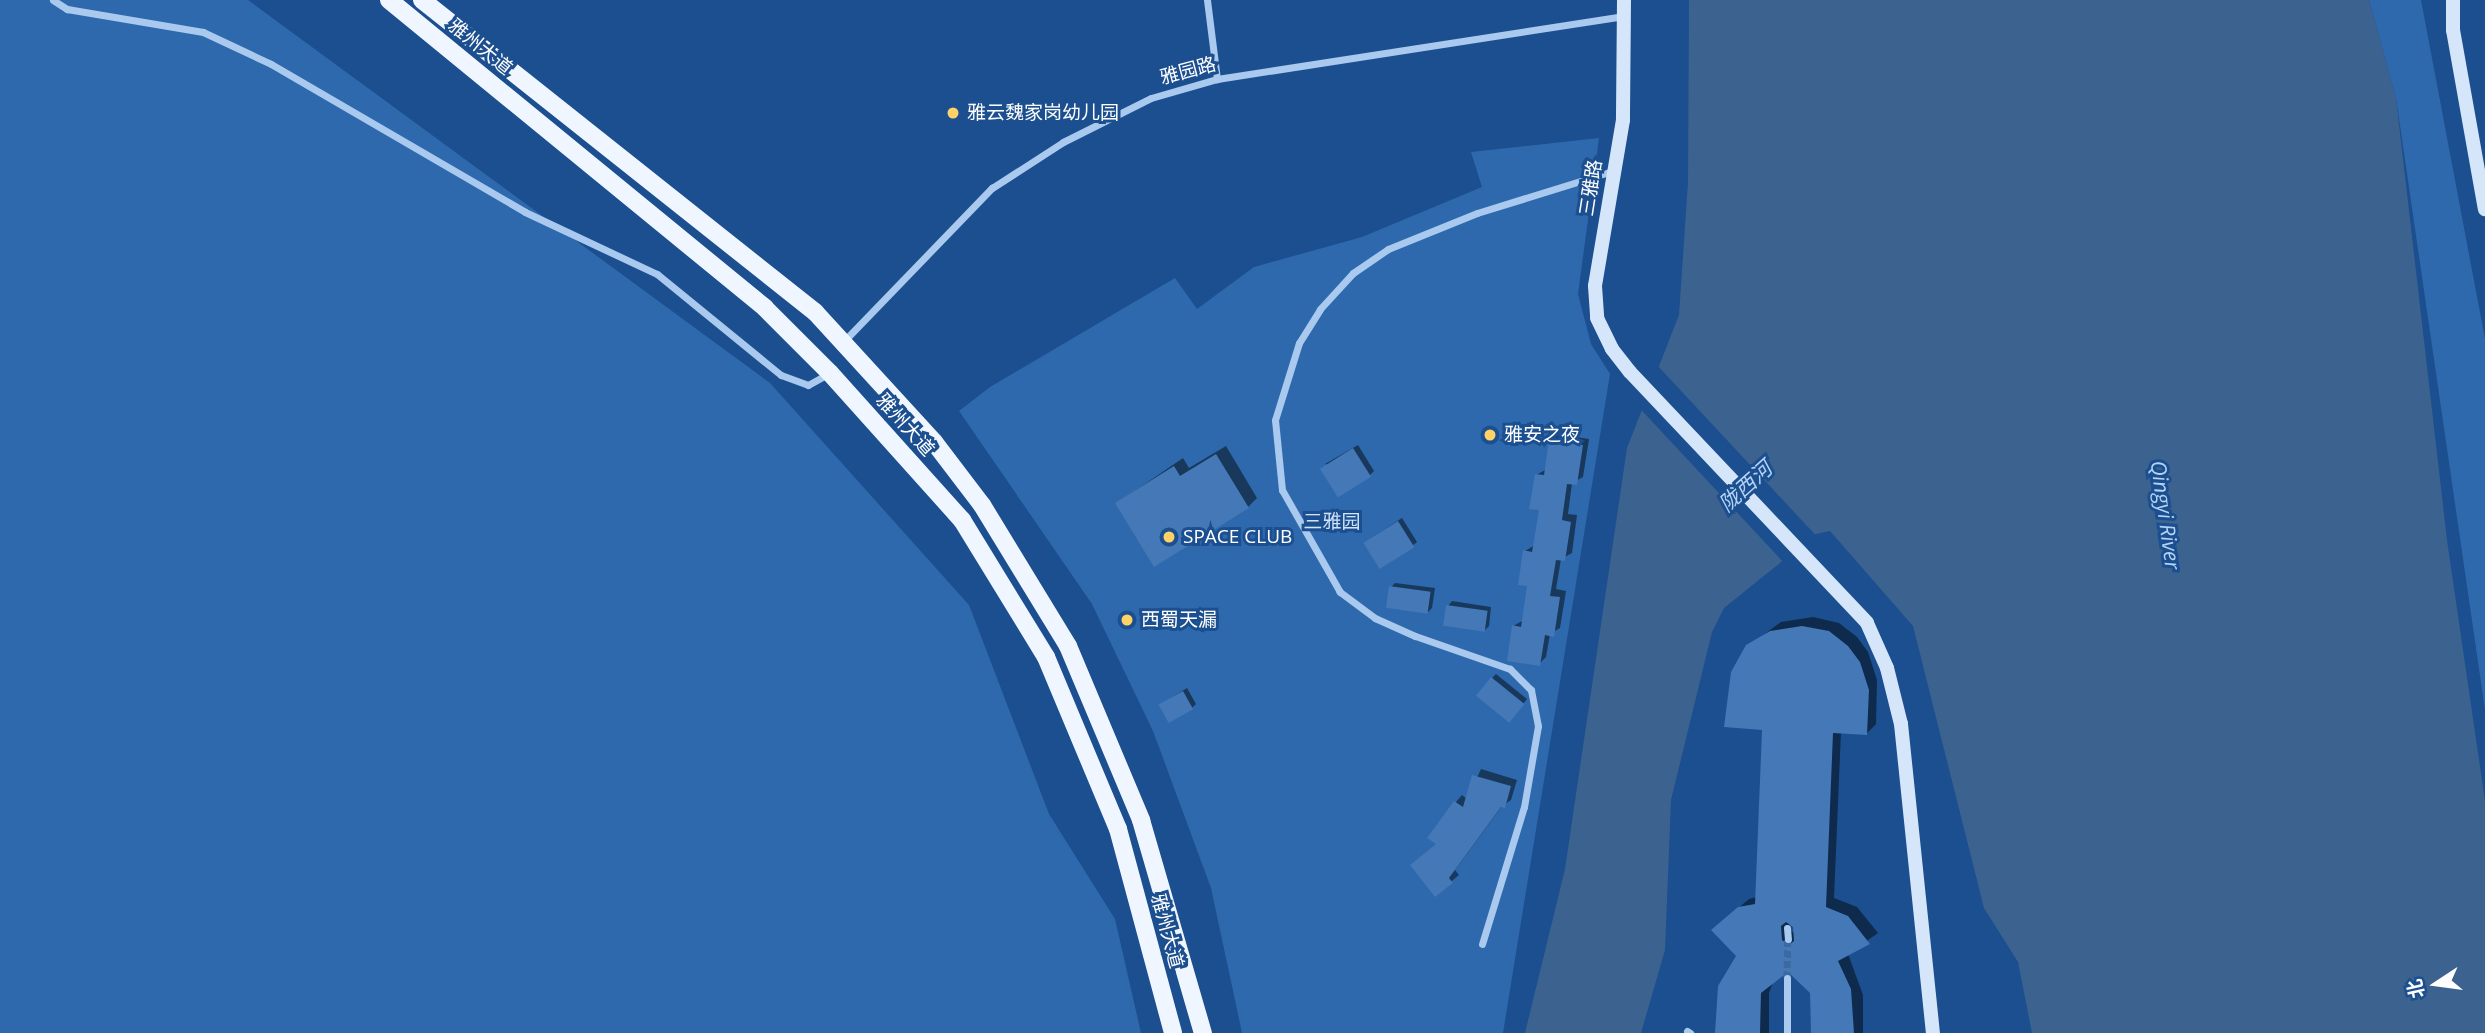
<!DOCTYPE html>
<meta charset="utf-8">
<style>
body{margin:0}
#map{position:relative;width:2485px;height:1033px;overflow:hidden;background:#1b4f8f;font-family:"Open Sans","Noto Sans SC",sans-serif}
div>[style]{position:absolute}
.green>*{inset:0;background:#2e69ad}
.water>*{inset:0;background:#3c6290}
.pier>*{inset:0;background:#1b4f8f;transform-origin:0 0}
.shadow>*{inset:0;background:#0007}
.building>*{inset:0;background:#4478b7;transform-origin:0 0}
.street-tunnel>*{height:7px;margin-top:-3.5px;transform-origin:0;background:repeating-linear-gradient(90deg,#3d69a0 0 7px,transparent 0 10.5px)}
.street>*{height:7px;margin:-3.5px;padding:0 3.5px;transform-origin:3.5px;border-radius:3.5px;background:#a9c9ee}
.secondary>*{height:14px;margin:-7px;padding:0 7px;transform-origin:7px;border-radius:7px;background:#d6e6fa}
.primary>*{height:18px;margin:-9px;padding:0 9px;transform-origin:9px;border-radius:9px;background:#f0f6ff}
.dots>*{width:19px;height:19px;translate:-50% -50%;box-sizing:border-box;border:4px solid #1b4f8f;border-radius:50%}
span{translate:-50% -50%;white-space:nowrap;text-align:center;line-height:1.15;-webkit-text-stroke:6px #1b4f8f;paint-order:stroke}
.street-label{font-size:19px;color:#fff}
.poi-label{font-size:19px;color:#fff}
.left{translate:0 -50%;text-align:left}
.park-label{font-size:19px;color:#cfe3fa}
.water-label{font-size:21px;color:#b5d3f5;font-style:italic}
.north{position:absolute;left:2401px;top:949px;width:70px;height:70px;-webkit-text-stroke:5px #1b4f8f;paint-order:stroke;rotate:257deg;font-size:19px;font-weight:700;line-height:28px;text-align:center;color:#fff}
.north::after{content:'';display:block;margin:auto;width:24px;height:32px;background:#fff;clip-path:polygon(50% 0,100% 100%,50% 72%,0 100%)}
</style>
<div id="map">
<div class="green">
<div style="clip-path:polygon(0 0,248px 0,770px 383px,969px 605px,1049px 814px,1115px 919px,1141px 1033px,0 1033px)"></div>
<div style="clip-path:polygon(2369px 0,2421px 0,2485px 339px,2485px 710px,2396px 98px)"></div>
<div style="clip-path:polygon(1599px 138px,1578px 294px,1591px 344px,1610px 374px,1503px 1033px,1242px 1033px,1211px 888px,1153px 731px,1092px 604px,959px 411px,990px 387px,1175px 278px,1197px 309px,1254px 267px,1362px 237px,1482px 187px,1471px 152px)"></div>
</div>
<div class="water">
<div style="clip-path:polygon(1689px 0,2369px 0,2396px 98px,2447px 540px,2485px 801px,2485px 1033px,2032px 1033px,2018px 962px,1984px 908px,1913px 626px,1830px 531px,1816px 534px,1724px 608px,1712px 632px,1671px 800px,1665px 950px,1641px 1033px,1525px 1033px,1565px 869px,1627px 448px,1679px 315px,1688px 182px)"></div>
</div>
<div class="pier">
<div style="left:1656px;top:364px;width:236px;height:42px;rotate:47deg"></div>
</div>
<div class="shadow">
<div style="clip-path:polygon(1557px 434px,1589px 439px,1583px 477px,1572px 483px,1568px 514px,1577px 515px,1572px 553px,1561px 559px,1556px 589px,1566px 591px,1560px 628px,1550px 634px,1546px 657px,1539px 664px,1513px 626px,1524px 620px,1529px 585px,1525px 551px,1535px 545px,1541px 509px,1536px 475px,1547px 469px,1551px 441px)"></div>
<div style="clip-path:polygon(1358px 445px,1374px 471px,1370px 475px,1325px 464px)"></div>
<div style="clip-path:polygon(1226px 446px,1257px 498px,1248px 507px,1117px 503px,1183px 458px,1189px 468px)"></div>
<div style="clip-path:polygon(1402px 518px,1417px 542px,1412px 546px,1365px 542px)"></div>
<div style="clip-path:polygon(1395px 583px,1435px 588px,1432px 608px,1428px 612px,1391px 587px)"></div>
<div style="clip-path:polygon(1452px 601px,1491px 607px,1489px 626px,1484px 631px,1448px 606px)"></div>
<div style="clip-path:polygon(evenodd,1813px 617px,1839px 623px,1857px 637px,1868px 652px,1877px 680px,1876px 724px,1867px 733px,1841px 731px,1834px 898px,1857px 907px,1878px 933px,1848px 954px,1863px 995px,1863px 1033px,1812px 1033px,1811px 992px,1786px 970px,1774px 979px,1769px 993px,1769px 1033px,1718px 1033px,1738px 956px,1723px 921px,1749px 899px,1757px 897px,1764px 728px,1748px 646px,1781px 622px,1813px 617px,1790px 923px,1795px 927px,1794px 933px,1791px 931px,1790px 923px)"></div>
<div style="clip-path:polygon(1496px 674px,1527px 699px,1513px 716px,1492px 678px)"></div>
<div style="clip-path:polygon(1187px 688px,1196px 704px,1192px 708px,1161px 704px)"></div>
<div style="clip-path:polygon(1481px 769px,1517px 780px,1511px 800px,1502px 806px,1455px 870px,1459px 875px,1435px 895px,1438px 843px,1430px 837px,1456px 802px,1462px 795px,1467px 799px)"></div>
</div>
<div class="building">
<div style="clip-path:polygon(1549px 440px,1583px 445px,1577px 485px,1567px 484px,1562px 520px,1571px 522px,1565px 561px,1556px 560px,1550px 596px,1560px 597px,1554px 637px,1545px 635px,1540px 666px,1507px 661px,1512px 625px,1521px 627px,1527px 586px,1518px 585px,1523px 550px,1532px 552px,1539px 510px,1529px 509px,1535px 474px,1544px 475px)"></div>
<div style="left:1353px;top:448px;width:34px;height:39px;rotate:58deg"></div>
<div style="clip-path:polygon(1216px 454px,1249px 508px,1154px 567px,1115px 503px,1174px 466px,1180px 476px)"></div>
<div style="left:1398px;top:521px;width:31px;height:41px;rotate:58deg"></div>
<div style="left:1389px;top:586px;width:42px;height:22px;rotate:8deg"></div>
<div style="left:1446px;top:605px;width:42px;height:21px;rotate:8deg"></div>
<div style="clip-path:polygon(evenodd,1802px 626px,1829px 631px,1848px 646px,1860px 662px,1869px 690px,1867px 735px,1833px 733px,1826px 907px,1848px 916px,1870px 944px,1838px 961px,1851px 989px,1854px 1033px,1811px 1033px,1810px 993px,1788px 972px,1761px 993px,1760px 1033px,1715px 1033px,1718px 986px,1736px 956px,1711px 930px,1738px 907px,1755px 904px,1762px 730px,1724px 727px,1731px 672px,1746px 645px,1770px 631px,1802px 626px,1786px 922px,1793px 927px,1794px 941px,1789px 945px,1782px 940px,1781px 926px,1786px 922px)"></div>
<div style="left:1491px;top:677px;width:43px;height:24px;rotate:39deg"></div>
<div style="left:1183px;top:691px;width:21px;height:28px;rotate:61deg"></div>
<div style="clip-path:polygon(1472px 775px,1511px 786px,1505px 808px,1501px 807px,1449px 878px,1453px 883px,1435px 897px,1410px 865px,1436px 844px,1427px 838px,1454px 801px,1463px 807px)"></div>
</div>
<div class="street-tunnel">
<div style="left:1787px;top:978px;width:39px;rotate:-89deg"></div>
</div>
<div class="street">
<div style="left:53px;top:0;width:17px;rotate:33deg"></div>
<div style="left:67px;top:9px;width:138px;rotate:9.6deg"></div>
<div style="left:203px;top:32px;width:75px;rotate:25.2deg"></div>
<div style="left:271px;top:64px;width:294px;rotate:30.2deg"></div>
<div style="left:525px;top:212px;width:146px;rotate:25.2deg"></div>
<div style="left:657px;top:274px;width:160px;rotate:39.2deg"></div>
<div style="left:781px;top:375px;width:29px;rotate:20deg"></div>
<div style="left:808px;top:385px;width:25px;rotate:-29deg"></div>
<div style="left:1207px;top:0;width:80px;rotate:82.8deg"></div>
<div style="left:844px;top:341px;width:213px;rotate:-46deg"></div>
<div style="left:992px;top:188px;width:85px;rotate:-32.9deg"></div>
<div style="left:1063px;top:142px;width:98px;rotate:-26.6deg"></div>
<div style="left:1151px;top:98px;width:69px;rotate:-16.1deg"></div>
<div style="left:1217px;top:79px;width:412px;rotate:-8.8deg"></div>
<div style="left:1787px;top:928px;width:11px;rotate:85deg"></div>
<div style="left:1482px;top:944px;width:143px;rotate:-73deg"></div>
<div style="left:1524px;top:807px;width:82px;rotate:-80.2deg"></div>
<div style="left:1538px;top:726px;width:37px;rotate:-101deg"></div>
<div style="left:1531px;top:690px;width:30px;rotate:-135deg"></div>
<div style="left:1510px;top:669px;width:101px;rotate:-160.8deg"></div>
<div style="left:1415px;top:636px;width:44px;rotate:-155.8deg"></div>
<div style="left:1375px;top:618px;width:44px;rotate:-143.4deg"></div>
<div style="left:1340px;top:592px;width:117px;rotate:-119.6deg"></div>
<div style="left:1282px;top:490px;width:70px;rotate:-95.7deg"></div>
<div style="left:1275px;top:420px;width:81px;rotate:-72.7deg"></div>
<div style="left:1299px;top:343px;width:40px;rotate:-58deg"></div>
<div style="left:1320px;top:309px;width:49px;rotate:-47.5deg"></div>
<div style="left:1353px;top:273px;width:42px;rotate:-34.4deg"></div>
<div style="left:1388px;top:249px;width:96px;rotate:-22deg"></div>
<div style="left:1477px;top:213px;width:142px;rotate:-17.2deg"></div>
<div style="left:1687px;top:1031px;width:4px;rotate:34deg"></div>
<div style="left:1787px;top:1033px;width:55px;rotate:-90deg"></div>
</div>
<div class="secondary">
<div style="left:1624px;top:0;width:120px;rotate:90.5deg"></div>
<div style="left:1623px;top:120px;width:168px;rotate:99.6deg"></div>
<div style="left:1595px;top:286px;width:32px;rotate:86deg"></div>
<div style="left:1597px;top:318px;width:34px;rotate:64deg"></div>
<div style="left:1612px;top:349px;width:29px;rotate:52deg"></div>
<div style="left:1630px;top:372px;width:345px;rotate:46.6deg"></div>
<div style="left:1867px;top:623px;width:49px;rotate:66deg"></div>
<div style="left:1887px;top:668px;width:58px;rotate:76deg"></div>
<div style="left:1901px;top:724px;width:311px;rotate:84.1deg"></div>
<div style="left:2453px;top:0;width:30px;rotate:90deg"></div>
<div style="left:2453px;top:30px;width:182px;rotate:79.9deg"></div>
</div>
<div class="primary">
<div style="left:389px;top:0;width:486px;rotate:39.3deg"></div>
<div style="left:765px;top:308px;width:92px;rotate:45deg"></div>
<div style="left:830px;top:373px;width:198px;rotate:48.1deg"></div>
<div style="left:962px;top:520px;width:161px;rotate:58.5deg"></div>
<div style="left:1046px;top:657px;width:186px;rotate:67.3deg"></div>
<div style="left:1118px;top:829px;width:211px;rotate:74.9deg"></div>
<div style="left:422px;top:0;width:502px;rotate:38.45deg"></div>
<div style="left:815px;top:312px;width:176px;rotate:47.5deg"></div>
<div style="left:934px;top:442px;width:79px;rotate:52.7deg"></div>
<div style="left:982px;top:505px;width:165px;rotate:58.6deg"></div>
<div style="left:1068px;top:646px;width:189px;rotate:67.2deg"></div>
<div style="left:1141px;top:820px;width:222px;rotate:73.8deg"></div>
</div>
<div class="dots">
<div style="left:953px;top:113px;background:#ffd166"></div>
<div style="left:1490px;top:435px;background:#ffd166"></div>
<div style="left:1169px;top:537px;background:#ffd166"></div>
<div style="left:1127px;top:620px;background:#ffd166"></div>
</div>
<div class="street-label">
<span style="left:480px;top:47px;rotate:39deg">雅州大道</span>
<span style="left:1188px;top:71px;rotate:-15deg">雅园路</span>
<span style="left:1591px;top:188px;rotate:-81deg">三雅路</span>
<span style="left:905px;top:425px;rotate:48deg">雅州大道</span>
<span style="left:1167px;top:931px;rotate:75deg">雅州大道</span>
</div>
<div class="poi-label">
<span class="left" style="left:967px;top:113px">雅云魏家岗幼儿园</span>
<span class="left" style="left:1504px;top:435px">雅安之夜</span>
<span class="left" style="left:1183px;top:537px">SPACE CLUB</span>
<span class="left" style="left:1141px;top:620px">西蜀天漏</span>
</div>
<div class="park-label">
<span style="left:1332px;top:522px">三雅园</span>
</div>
<div class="water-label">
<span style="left:1745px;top:486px;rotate:-42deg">陇西河</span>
<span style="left:2166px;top:515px;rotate:82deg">Qingyi River</span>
</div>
<div class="north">北</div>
</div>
